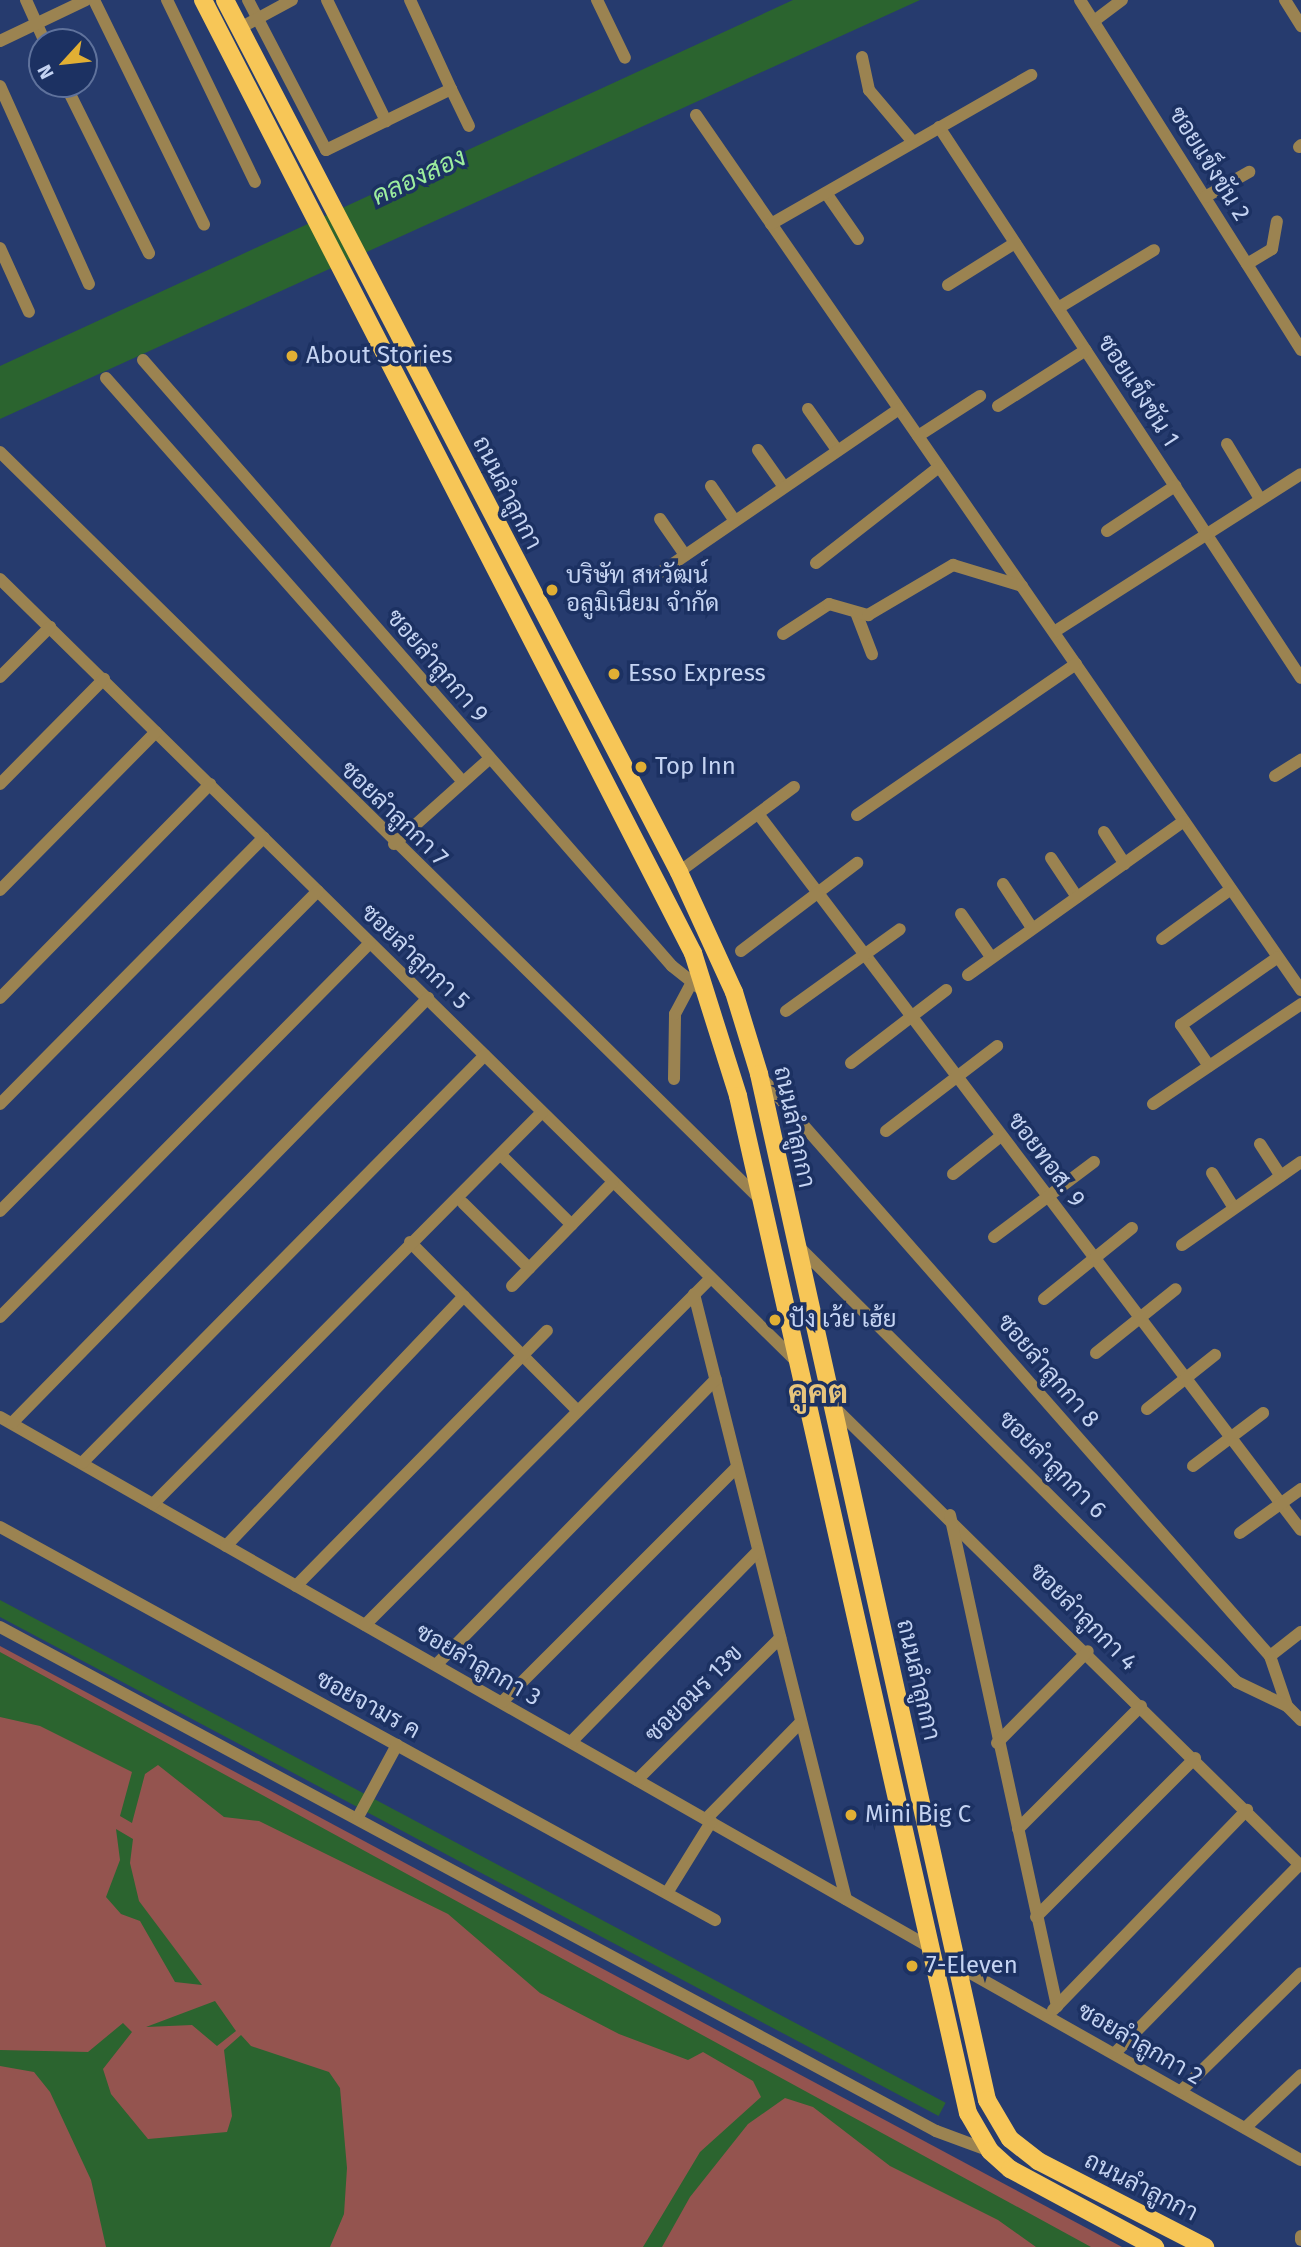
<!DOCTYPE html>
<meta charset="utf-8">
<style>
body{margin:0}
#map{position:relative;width:1301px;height:2247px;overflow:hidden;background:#263b6e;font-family:"Fira Sans",Sarabun,sans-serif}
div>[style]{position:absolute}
.green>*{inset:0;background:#94544f}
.water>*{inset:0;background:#2b642f;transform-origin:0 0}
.minor>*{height:12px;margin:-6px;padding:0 6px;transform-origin:6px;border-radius:6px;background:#9b8351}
.major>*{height:18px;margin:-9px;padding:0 9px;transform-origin:9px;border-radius:9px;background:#f7c657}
.dots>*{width:19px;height:19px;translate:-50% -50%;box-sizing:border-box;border:4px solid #1c3162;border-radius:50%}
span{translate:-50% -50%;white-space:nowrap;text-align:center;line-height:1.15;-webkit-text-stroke:7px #1c3162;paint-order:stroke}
.street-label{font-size:24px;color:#c4d3f2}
.poi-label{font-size:24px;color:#c4d3f2}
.left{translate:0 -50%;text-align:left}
.water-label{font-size:26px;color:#9ced9e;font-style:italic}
.district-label{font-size:32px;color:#e8c57c;font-weight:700}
.north{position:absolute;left:28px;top:28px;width:70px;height:70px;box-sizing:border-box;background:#1c3162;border:2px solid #5f729c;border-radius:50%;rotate:243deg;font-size:19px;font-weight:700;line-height:28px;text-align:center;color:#c4d3f2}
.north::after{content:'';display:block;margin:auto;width:24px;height:32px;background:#e1af34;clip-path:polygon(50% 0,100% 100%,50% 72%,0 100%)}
</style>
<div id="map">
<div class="green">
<div style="clip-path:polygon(0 1646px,1122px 2247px,0 2247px)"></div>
</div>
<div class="water">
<div style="clip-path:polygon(793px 0,920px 0,0 419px,0 366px)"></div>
<div style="left:0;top:1600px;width:1071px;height:15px;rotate:28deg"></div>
<div style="clip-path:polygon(0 1652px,1091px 2247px,1036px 2247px,998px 2220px,890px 2166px,813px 2107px,785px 2098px,748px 2124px,690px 2197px,662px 2247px,643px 2247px,700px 2152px,761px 2097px,753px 2081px,703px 2052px,688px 2060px,619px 2034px,540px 1993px,448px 1914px,259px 1821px,224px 1817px,158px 1765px,145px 1774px,132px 1823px,120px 1816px,132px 1772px,40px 1726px,0 1717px)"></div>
<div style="clip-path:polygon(116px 1829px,133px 1839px,130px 1863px,139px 1901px,202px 1985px,175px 1982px,140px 1921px,121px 1914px,106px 1897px,120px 1860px)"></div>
<div style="clip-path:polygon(215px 2001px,236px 2031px,217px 2046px,192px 2025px,146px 2027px)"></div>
<div style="clip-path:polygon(123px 2023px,132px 2032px,103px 2069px,111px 2094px,148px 2139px,227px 2132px,232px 2116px,224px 2050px,241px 2035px,251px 2046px,329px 2072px,340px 2088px,347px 2168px,344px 2214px,330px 2247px,106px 2247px,91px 2180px,50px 2092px,34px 2072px,0 2066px,0 2050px,88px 2052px)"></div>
</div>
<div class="minor">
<div style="left:26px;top:0;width:46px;rotate:65.7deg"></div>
<div style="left:94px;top:0;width:250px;rotate:63.9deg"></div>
<div style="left:167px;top:0;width:202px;rotate:64.2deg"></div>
<div style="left:248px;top:0;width:169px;rotate:62.5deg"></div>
<div style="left:326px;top:150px;width:139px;rotate:-26deg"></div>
<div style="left:451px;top:89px;width:98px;rotate:-114.7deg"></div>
<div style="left:327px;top:0;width:135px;rotate:64deg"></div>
<div style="left:597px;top:0;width:64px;rotate:64.2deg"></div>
<div style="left:1080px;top:0;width:414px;rotate:57.7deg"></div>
<div style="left:1285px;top:0;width:31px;rotate:58deg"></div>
<div style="left:1094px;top:21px;width:35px;rotate:-37deg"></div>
<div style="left:240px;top:28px;width:59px;rotate:-28.3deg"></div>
<div style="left:0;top:41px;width:95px;rotate:-25.5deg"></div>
<div style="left:862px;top:57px;width:34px;rotate:78deg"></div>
<div style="left:869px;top:90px;width:68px;rotate:49.8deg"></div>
<div style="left:65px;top:84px;width:189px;rotate:63.6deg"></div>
<div style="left:0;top:86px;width:217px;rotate:65.8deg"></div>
<div style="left:451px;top:89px;width:41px;rotate:64.1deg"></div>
<div style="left:696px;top:115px;width:1064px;rotate:55.34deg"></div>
<div style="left:939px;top:127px;width:659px;rotate:56.7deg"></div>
<div style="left:1299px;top:147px;width:3px;rotate:-45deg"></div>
<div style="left:826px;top:193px;width:56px;rotate:55.2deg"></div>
<div style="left:1205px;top:197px;width:51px;rotate:-29.6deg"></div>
<div style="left:771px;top:224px;width:300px;rotate:-29.8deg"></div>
<div style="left:0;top:248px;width:70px;rotate:65.6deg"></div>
<div style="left:1247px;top:264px;width:29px;rotate:-31deg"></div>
<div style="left:1272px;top:249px;width:28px;rotate:-80deg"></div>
<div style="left:948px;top:285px;width:79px;rotate:-32.1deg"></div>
<div style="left:1058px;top:308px;width:112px;rotate:-31.1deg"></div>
<div style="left:143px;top:360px;width:804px;rotate:48.88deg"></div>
<div style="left:672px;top:966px;width:43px;rotate:38.5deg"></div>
<div style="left:106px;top:378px;width:539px;rotate:48.53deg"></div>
<div style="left:998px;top:406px;width:104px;rotate:-32.5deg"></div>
<div style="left:808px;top:409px;width:50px;rotate:54.7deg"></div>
<div style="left:918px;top:436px;width:74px;rotate:-32.8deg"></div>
<div style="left:1227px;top:444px;width:64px;rotate:59deg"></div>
<div style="left:758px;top:450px;width:45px;rotate:54.9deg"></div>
<div style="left:0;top:452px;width:1067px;rotate:44.51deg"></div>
<div style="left:711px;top:486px;width:42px;rotate:55.6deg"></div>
<div style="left:660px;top:519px;width:44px;rotate:55.2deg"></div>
<div style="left:1107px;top:531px;width:82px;rotate:-33.5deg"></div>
<div style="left:816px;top:563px;width:156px;rotate:-38deg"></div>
<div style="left:661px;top:572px;width:288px;rotate:-34.4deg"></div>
<div style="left:0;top:579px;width:1120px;rotate:44.49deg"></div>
<div style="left:857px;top:615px;width:42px;rotate:69deg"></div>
<div style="left:1054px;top:632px;width:293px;rotate:-32.6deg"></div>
<div style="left:783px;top:634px;width:55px;rotate:-33.1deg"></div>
<div style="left:829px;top:604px;width:41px;rotate:15.8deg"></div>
<div style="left:868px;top:615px;width:99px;rotate:-30.5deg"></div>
<div style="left:953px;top:565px;width:72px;rotate:16.9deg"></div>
<div style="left:0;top:677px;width:71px;rotate:-45deg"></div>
<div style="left:1275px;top:776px;width:31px;rotate:-32deg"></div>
<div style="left:0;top:784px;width:148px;rotate:-45.3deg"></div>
<div style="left:759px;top:815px;width:897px;rotate:52.84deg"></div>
<div style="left:857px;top:815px;width:266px;rotate:-34.6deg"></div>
<div style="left:1104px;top:832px;width:38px;rotate:57deg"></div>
<div style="left:394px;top:844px;width:127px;rotate:-41.8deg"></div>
<div style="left:1051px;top:858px;width:47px;rotate:56.3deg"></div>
<div style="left:679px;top:872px;width:143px;rotate:-36.5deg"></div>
<div style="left:1003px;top:884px;width:53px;rotate:56.6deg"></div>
<div style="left:0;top:890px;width:222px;rotate:-45.4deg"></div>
<div style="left:961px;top:914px;width:52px;rotate:55.1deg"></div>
<div style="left:1162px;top:939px;width:85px;rotate:-35.9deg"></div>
<div style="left:741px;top:951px;width:146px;rotate:-37.2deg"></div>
<div style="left:968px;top:975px;width:265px;rotate:-35.5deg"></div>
<div style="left:0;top:998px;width:300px;rotate:-45.5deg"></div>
<div style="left:786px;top:1011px;width:140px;rotate:-35.7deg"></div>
<div style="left:851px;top:1063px;width:120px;rotate:-37.5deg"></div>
<div style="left:1209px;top:1066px;width:50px;rotate:-124.3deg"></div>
<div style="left:1181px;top:1025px;width:118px;rotate:-35deg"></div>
<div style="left:761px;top:1077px;width:771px;rotate:48.68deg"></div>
<div style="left:1270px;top:1656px;width:53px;rotate:71.2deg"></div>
<div style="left:1287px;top:1706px;width:20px;rotate:45deg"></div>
<div style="left:674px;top:1079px;width:65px;rotate:-89.1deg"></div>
<div style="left:675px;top:1014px;width:34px;rotate:-62deg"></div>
<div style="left:0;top:1104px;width:375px;rotate:-45.3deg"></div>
<div style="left:1153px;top:1104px;width:179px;rotate:-34deg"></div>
<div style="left:886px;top:1131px;width:140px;rotate:-37.4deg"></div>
<div style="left:1260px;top:1144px;width:38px;rotate:57deg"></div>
<div style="left:504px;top:1158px;width:95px;rotate:44.6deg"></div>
<div style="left:1212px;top:1173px;width:41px;rotate:57.8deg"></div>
<div style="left:953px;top:1174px;width:61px;rotate:-38.4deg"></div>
<div style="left:463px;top:1203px;width:93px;rotate:44.6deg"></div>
<div style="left:0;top:1211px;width:451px;rotate:-45.2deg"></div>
<div style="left:994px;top:1237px;width:125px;rotate:-36.9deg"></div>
<div style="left:410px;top:1242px;width:238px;rotate:45.2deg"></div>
<div style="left:1182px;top:1245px;width:145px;rotate:-34.9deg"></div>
<div style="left:798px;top:1246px;width:619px;rotate:44.8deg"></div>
<div style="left:1237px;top:1682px;width:55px;rotate:25.6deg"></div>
<div style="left:512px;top:1286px;width:144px;rotate:-45.8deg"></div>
<div style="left:694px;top:1294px;width:624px;rotate:75.9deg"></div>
<div style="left:1044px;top:1299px;width:113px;rotate:-38.9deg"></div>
<div style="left:0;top:1317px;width:526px;rotate:-45.31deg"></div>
<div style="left:1096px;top:1353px;width:102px;rotate:-38.7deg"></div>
<div style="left:832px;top:1405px;width:658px;rotate:44.51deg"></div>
<div style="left:1147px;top:1409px;width:87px;rotate:-38.5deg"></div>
<div style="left:0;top:1417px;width:1074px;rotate:29.69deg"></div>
<div style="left:12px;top:1423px;width:595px;rotate:-45.61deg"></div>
<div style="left:82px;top:1463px;width:573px;rotate:-45.35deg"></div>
<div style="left:1193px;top:1466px;width:88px;rotate:-37.1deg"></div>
<div style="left:153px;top:1504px;width:552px;rotate:-45.22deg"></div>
<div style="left:950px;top:1515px;width:503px;rotate:77.71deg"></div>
<div style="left:0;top:1527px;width:816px;rotate:28.8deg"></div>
<div style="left:1240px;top:1533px;width:75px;rotate:-35.8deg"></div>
<div style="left:226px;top:1546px;width:345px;rotate:-46.4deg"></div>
<div style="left:296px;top:1586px;width:358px;rotate:-45.5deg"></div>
<div style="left:365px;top:1625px;width:489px;rotate:-45.1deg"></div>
<div style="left:0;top:1627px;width:1063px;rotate:28.3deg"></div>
<div style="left:936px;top:2131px;width:58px;rotate:20.3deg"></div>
<div style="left:1270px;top:1656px;width:39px;rotate:-38deg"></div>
<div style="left:436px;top:1665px;width:400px;rotate:-45.6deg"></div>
<div style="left:502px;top:1702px;width:332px;rotate:-45deg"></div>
<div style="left:571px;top:1742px;width:267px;rotate:-45.6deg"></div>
<div style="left:997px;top:1743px;width:129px;rotate:-45.3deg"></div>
<div style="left:637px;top:1780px;width:202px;rotate:-44.8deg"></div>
<div style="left:358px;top:1817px;width:82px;rotate:-61.6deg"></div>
<div style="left:706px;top:1819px;width:134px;rotate:-45.6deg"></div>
<div style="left:1018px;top:1829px;width:174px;rotate:-45deg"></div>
<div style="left:667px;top:1893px;width:84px;rotate:-58.2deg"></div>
<div style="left:1036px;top:1917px;width:225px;rotate:-45deg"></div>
<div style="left:958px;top:1966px;width:394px;rotate:29.5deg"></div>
<div style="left:1053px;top:2010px;width:279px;rotate:-45.9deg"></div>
<div style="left:1115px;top:2053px;width:263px;rotate:-45.6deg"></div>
<div style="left:1181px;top:2091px;width:168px;rotate:-44.5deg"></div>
<div style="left:1245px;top:2128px;width:77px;rotate:-43.4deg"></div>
<div style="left:1301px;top:2236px;width:4px;rotate:90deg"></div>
</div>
<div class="major">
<div style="left:203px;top:0;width:1072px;rotate:62.79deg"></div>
<div style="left:693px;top:953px;width:150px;rotate:72.5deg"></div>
<div style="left:738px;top:1096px;width:1043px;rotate:77.26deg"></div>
<div style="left:968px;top:2113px;width:44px;rotate:59.9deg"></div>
<div style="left:990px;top:2151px;width:27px;rotate:42deg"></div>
<div style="left:1010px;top:2169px;width:165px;rotate:28.3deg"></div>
<div style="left:225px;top:0;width:983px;rotate:62.5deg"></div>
<div style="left:679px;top:872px;width:132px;rotate:65.4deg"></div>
<div style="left:734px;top:992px;width:86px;rotate:73deg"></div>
<div style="left:759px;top:1074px;width:1051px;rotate:77.47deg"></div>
<div style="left:987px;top:2100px;width:45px;rotate:59.5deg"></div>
<div style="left:1010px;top:2139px;width:36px;rotate:38deg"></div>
<div style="left:1038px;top:2161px;width:188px;rotate:27.2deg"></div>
</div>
<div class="dots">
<div style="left:292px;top:356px;background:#e1af34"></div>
<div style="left:552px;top:590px;background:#e1af34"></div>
<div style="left:614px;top:674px;background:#e1af34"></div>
<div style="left:641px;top:767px;background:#e1af34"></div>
<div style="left:775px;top:1320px;background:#e1af34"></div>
<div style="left:851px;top:1815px;background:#e1af34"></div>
<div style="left:912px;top:1966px;background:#e1af34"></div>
</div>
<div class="street-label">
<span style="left:1209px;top:164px;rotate:58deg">ซอยแข็งขัน 2</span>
<span style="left:1138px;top:391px;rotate:57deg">ซอยแข็งขัน 1</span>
<span style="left:507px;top:493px;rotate:63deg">ถนนลำลูกกา</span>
<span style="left:437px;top:666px;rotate:49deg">ซอยลำลูกกา 9</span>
<span style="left:394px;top:814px;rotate:44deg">ซอยลำลูกกา 7</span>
<span style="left:415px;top:957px;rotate:44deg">ซอยลำลูกกา 5</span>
<span style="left:794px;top:1127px;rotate:78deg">ถนนลำลูกกา</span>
<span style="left:1046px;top:1160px;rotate:53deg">ซอยทอส. 9</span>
<span style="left:1048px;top:1371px;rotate:49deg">ซอยลำลูกกา 8</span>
<span style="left:1052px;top:1465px;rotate:45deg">ซอยลำลูกกา 6</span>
<span style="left:1083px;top:1617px;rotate:45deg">ซอยลำลูกกา 4</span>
<span style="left:478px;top:1665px;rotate:30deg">ซอยลำลูกกา 3</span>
<span style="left:918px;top:1680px;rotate:77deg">ถนนลำลูกกา</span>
<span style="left:694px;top:1694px;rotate:-45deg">ซอยอมร 13ข</span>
<span style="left:368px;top:1705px;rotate:29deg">ซอยจามร ค</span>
<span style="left:1140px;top:2044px;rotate:30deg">ซอยลำลูกกา 2</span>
<span style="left:1141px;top:2187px;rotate:27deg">ถนนลำลูกกา</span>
</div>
<div class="poi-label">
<span class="left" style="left:306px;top:356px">About Stories</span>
<span class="left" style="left:566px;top:590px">บริษัท สหวัฒน์<br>อลูมิเนียม จำกัด</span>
<span class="left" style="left:628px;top:674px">Esso Express</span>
<span class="left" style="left:655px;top:767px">Top Inn</span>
<span class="left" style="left:789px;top:1320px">ปัง เว้ย เฮ้ย</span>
<span class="left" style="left:865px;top:1815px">Mini Big C</span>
<span class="left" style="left:926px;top:1966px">7-Eleven</span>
</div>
<div class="water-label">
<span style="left:419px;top:177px;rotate:-25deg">คลองสอง</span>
</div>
<div class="district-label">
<span style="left:818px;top:1392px">คูคต</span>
</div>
<div class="north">N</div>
</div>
